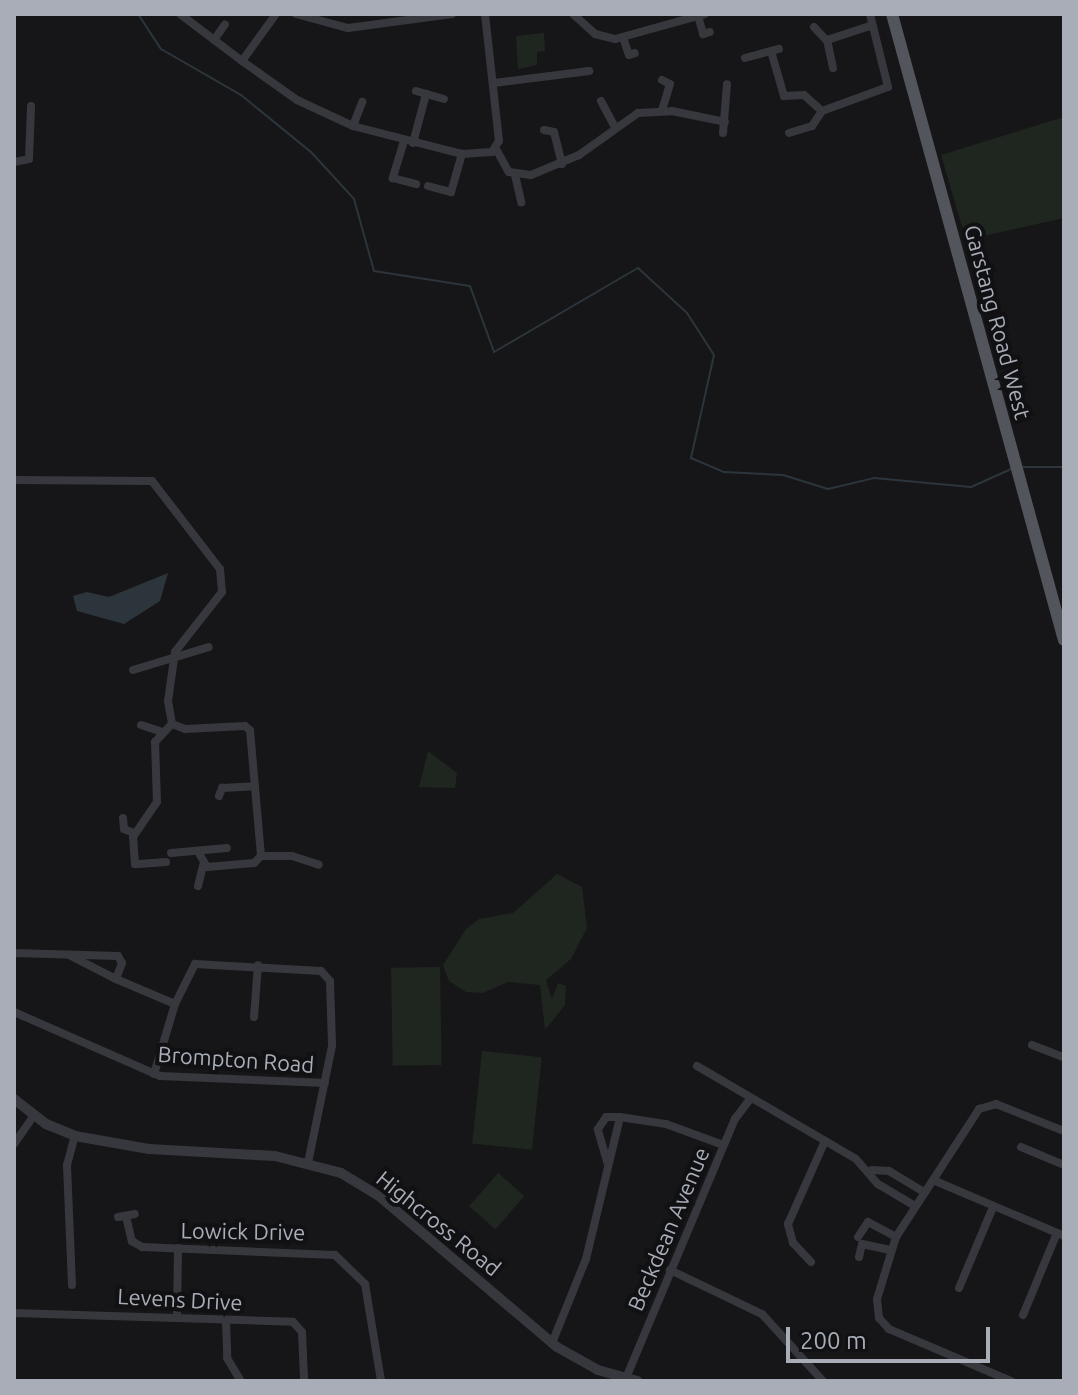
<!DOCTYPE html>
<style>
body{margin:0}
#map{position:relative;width:1078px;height:1395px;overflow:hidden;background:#161618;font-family:Ubuntu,sans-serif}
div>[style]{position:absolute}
.green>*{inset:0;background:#1e261f;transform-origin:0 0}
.water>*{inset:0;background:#2c353c}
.stream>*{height:2px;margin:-1px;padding:0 1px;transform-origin:1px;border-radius:1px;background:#2c353c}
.minor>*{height:8px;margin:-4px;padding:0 4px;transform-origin:4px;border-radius:4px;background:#37383d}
.tertiary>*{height:10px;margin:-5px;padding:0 5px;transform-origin:5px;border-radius:5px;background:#37383d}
.primary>*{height:12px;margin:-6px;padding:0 6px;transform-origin:6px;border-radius:6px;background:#53555c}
span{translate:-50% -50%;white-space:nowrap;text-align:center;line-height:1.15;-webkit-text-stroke:8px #111113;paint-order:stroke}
.street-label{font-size:22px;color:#a8adb8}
.frame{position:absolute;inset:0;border:16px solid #a8adb8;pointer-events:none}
.scale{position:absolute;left:786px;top:1327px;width:204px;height:36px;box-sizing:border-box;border:4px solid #a8adb8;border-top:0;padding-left:10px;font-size:24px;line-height:28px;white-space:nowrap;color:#a8adb8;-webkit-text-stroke:6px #111113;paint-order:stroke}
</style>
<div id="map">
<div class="green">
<div style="clip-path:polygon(544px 33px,545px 51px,537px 52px,537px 65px,518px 69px,516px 36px)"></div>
<div style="clip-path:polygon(1064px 117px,1064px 218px,966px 240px,941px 155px)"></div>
<div style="clip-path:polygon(428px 751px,457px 773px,455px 788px,419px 787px)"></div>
<div style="clip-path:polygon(557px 874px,582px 887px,587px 928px,571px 959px,546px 980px,552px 999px,558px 983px,566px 986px,565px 1005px,545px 1030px,540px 985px,508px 982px,483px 993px,466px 992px,449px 981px,443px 965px,466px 929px,479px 919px,513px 913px)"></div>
<div style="left:440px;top:967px;width:98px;height:49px;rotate:89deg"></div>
<div style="left:482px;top:1051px;width:60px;height:93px;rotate:6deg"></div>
<div style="left:498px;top:1173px;width:35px;height:44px;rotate:41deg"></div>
</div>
<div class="water">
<div style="clip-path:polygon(168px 573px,160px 601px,124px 624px,77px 611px,73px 596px,87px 592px,109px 597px)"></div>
</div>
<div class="stream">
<div style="left:138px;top:14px;width:42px;rotate:56.7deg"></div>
<div style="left:161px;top:49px;width:92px;rotate:29.9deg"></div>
<div style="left:241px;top:95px;width:90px;rotate:39.2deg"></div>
<div style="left:311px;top:152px;width:64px;rotate:47.5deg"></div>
<div style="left:354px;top:199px;width:75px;rotate:74.5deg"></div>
<div style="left:374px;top:271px;width:97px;rotate:8.9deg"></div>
<div style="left:470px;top:286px;width:70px;rotate:70deg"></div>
<div style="left:494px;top:352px;width:167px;rotate:-30.3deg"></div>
<div style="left:638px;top:268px;width:67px;rotate:42.6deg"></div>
<div style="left:687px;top:313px;width:50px;rotate:57.3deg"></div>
<div style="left:714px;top:355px;width:106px;rotate:102.6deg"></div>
<div style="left:691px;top:458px;width:36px;rotate:23deg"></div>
<div style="left:724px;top:472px;width:59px;rotate:2.9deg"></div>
<div style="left:783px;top:475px;width:47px;rotate:17.3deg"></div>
<div style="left:828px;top:489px;width:47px;rotate:-13.4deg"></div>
<div style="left:874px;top:478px;width:97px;rotate:5.3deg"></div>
<div style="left:971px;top:487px;width:44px;rotate:-24.2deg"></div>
<div style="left:1021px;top:467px;width:43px"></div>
</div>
<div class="minor">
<div style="left:180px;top:14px;width:78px;rotate:37.2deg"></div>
<div style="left:276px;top:14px;width:58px;rotate:125.9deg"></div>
<div style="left:242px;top:61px;width:67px;rotate:35.3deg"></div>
<div style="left:297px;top:100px;width:62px;rotate:24.9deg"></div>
<div style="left:353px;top:126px;width:113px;rotate:14.4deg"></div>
<div style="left:462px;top:154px;width:30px;rotate:-4deg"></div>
<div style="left:492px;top:152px;width:13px;rotate:-58deg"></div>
<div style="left:499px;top:141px;width:128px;rotate:-96.3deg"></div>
<div style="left:296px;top:14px;width:54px;rotate:15.1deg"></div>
<div style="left:348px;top:28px;width:105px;rotate:-7.7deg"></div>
<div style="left:573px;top:14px;width:30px;rotate:42deg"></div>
<div style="left:595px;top:34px;width:21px;rotate:14deg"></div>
<div style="left:615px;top:39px;width:93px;rotate:-15.5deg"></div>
<div style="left:698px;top:16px;width:19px;rotate:74deg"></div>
<div style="left:703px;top:34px;width:7px;rotate:-16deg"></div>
<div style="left:814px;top:27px;width:19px;rotate:47deg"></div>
<div style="left:623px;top:37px;width:19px;rotate:72deg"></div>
<div style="left:629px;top:55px;width:6px;rotate:-18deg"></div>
<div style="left:214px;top:40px;width:19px;rotate:-55deg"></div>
<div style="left:771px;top:51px;width:47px;rotate:73.9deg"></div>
<div style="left:784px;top:96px;width:20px;rotate:-3deg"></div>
<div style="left:804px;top:95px;width:24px;rotate:42deg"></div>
<div style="left:745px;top:58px;width:35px;rotate:-15deg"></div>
<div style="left:833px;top:68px;width:29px;rotate:-102deg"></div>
<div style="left:827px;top:40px;width:48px;rotate:-18.1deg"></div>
<div style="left:662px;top:80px;width:9px;rotate:27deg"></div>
<div style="left:670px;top:84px;width:27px;rotate:107deg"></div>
<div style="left:494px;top:83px;width:96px;rotate:-7.2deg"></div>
<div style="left:416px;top:91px;width:29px;rotate:16deg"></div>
<div style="left:601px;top:101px;width:30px;rotate:62deg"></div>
<div style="left:822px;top:111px;width:70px;rotate:-20deg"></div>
<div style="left:888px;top:87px;width:75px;rotate:-103.9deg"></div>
<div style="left:353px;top:126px;width:26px;rotate:-69deg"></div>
<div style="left:544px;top:130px;width:10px;rotate:11deg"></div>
<div style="left:554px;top:132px;width:33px;rotate:76deg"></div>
<div style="left:723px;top:133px;width:49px;rotate:-85.3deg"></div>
<div style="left:789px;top:133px;width:24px;rotate:-17deg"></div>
<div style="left:812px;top:126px;width:18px;rotate:-56deg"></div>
<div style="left:404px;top:141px;width:39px;rotate:107deg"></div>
<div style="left:393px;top:178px;width:24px;rotate:15deg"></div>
<div style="left:413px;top:143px;width:51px;rotate:-75.1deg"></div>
<div style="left:496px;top:149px;width:26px;rotate:61deg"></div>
<div style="left:509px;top:172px;width:22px;rotate:8deg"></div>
<div style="left:531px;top:175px;width:52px;rotate:-22.6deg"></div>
<div style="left:579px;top:155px;width:72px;rotate:-35.4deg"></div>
<div style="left:638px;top:113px;width:34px;rotate:-3deg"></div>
<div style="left:672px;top:111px;width:54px;rotate:11.7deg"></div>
<div style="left:14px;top:162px;width:15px;rotate:-11deg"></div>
<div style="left:29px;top:159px;width:53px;rotate:-87.8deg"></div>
<div style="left:515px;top:175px;width:28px;rotate:77deg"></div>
<div style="left:428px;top:186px;width:24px;rotate:15deg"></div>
<div style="left:451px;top:192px;width:40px;rotate:-74deg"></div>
<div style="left:14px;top:480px;width:138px;rotate:0.4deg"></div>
<div style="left:152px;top:481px;width:111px;rotate:52.3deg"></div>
<div style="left:220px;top:569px;width:23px;rotate:85deg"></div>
<div style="left:222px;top:592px;width:76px;rotate:128.1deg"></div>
<div style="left:175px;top:652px;width:49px;rotate:98.1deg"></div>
<div style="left:168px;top:701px;width:23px;rotate:80deg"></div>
<div style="left:172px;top:724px;width:14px;rotate:21deg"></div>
<div style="left:185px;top:729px;width:60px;rotate:-2.9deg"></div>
<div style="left:245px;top:726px;width:6px;rotate:39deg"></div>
<div style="left:250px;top:730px;width:126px;rotate:85deg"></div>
<div style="left:261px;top:856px;width:10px;rotate:135deg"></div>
<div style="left:254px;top:863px;width:47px;rotate:175.1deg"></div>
<div style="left:207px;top:867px;width:16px;rotate:-120deg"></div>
<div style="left:133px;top:670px;width:79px;rotate:-16.8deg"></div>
<div style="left:141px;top:725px;width:23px;rotate:18deg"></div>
<div style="left:219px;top:796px;width:9px;rotate:-69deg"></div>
<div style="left:222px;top:788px;width:33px;rotate:-3deg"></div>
<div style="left:123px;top:818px;width:11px;rotate:85deg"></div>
<div style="left:124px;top:829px;width:11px;rotate:22deg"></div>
<div style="left:171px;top:853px;width:56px;rotate:-5.1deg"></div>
<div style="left:261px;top:856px;width:31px"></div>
<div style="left:292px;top:856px;width:28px;rotate:18deg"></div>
<div style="left:166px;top:862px;width:31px;rotate:176deg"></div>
<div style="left:135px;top:864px;width:27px;rotate:-94deg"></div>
<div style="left:133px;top:837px;width:42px;rotate:-55.6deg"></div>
<div style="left:157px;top:802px;width:60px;rotate:-91.9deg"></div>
<div style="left:155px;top:742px;width:25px;rotate:-47deg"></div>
<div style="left:198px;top:886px;width:21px;rotate:-76deg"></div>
<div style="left:14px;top:953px;width:104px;rotate:1.7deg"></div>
<div style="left:118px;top:956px;width:8px;rotate:60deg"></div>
<div style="left:122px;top:963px;width:17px;rotate:111deg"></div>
<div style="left:116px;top:979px;width:64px;rotate:23deg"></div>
<div style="left:69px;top:955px;width:53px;rotate:27.1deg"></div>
<div style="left:14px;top:1012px;width:159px;rotate:23.7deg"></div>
<div style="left:160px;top:1076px;width:165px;rotate:2.4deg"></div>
<div style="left:254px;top:1017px;width:52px;rotate:-85.6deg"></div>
<div style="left:1032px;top:1045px;width:34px;rotate:21deg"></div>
<div style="left:697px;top:1066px;width:184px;rotate:30.3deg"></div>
<div style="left:856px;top:1159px;width:33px;rotate:49deg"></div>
<div style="left:878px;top:1184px;width:43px;rotate:30.7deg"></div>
<div style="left:154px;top:1074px;width:73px;rotate:-73.3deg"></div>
<div style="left:175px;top:1004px;width:45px;rotate:-63.4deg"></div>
<div style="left:195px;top:964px;width:126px;rotate:3.2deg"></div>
<div style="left:321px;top:971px;width:13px;rotate:48deg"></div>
<div style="left:330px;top:981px;width:65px;rotate:88.2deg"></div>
<div style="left:332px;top:1046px;width:119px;rotate:101.6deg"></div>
<div style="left:14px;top:1144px;width:35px;rotate:-55deg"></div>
<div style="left:1021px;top:1147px;width:47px;rotate:22.7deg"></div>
<div style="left:608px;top:1165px;width:37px;rotate:-106deg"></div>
<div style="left:598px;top:1129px;width:14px;rotate:-56deg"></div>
<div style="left:606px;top:1117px;width:14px"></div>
<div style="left:872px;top:1170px;width:17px;rotate:3deg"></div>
<div style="left:889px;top:1171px;width:41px;rotate:31deg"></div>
<div style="left:933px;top:1180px;width:142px;rotate:23.1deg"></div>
<div style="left:126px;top:1216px;width:26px;rotate:77deg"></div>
<div style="left:132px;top:1241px;width:12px;rotate:31deg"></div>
<div style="left:142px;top:1247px;width:193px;rotate:2.4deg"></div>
<div style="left:335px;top:1255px;width:42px;rotate:44deg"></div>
<div style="left:365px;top:1284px;width:98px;rotate:80.6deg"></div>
<div style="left:118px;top:1217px;width:17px;rotate:-10deg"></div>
<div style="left:858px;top:1237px;width:18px;rotate:-56deg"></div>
<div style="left:868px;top:1222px;width:32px;rotate:28deg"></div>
<div style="left:859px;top:1257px;width:13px;rotate:-77deg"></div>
<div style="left:862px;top:1244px;width:29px;rotate:12deg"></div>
<div style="left:811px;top:1262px;width:26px;rotate:-133deg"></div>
<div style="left:793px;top:1243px;width:20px;rotate:-105deg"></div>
<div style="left:788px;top:1224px;width:91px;rotate:-66deg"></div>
<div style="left:670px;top:1270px;width:102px;rotate:25.6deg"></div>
<div style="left:762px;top:1314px;width:91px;rotate:47.7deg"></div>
<div style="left:72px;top:1285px;width:120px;rotate:-92.4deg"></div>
<div style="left:67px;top:1165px;width:30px;rotate:-75deg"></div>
<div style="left:959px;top:1288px;width:88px;rotate:-67.2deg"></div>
<div style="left:14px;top:1313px;width:279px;rotate:1.8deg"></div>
<div style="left:293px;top:1322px;width:13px;rotate:48deg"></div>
<div style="left:302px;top:1332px;width:46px;rotate:87.5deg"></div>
<div style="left:1023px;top:1315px;width:89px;rotate:-67.5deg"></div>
<div style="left:177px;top:1318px;width:70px;rotate:-89.2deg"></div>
<div style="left:226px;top:1320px;width:38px;rotate:88deg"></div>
<div style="left:227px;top:1358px;width:27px;rotate:59deg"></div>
<div style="left:552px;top:1343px;width:91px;rotate:-68deg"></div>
<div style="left:586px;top:1259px;width:146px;rotate:-76.5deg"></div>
<div style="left:620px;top:1117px;width:47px;rotate:8.7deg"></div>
<div style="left:666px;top:1124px;width:61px;rotate:20.2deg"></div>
<div style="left:626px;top:1378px;width:281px;rotate:-67.2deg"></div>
<div style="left:735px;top:1119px;width:26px;rotate:-53deg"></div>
<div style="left:1011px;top:1381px;width:133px;rotate:-156.9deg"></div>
<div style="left:889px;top:1329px;width:15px;rotate:-132deg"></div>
<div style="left:879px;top:1318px;width:19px;rotate:-96deg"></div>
<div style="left:877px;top:1299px;width:65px;rotate:-73deg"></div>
<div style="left:896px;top:1237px;width:153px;rotate:-57deg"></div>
<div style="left:979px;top:1109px;width:18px;rotate:-16deg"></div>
<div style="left:996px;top:1104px;width:73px;rotate:21.7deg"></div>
</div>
<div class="tertiary">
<div style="left:14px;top:1099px;width:41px;rotate:38deg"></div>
<div style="left:46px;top:1124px;width:31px;rotate:22deg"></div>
<div style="left:75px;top:1136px;width:75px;rotate:10deg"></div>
<div style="left:149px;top:1149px;width:126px;rotate:3.2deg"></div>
<div style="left:275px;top:1156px;width:68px;rotate:14.4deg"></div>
<div style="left:341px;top:1173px;width:44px;rotate:31.2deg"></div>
<div style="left:379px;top:1196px;width:233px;rotate:40.3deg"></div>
<div style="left:557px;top:1347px;width:47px;rotate:29.3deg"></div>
<div style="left:598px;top:1370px;width:41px;rotate:15.8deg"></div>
</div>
<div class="primary">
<div style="left:892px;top:14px;width:649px;rotate:74.64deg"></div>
</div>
<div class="street-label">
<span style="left:998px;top:322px;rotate:75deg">Garstang Road West</span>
<span style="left:236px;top:1059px;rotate:4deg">Brompton Road</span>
<span style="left:439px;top:1223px;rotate:39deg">Highcross Road</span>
<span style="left:668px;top:1229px;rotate:-67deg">Beckdean Avenue</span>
<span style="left:243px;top:1231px;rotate:1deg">Lowick Drive</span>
<span style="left:180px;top:1299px;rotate:3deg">Levens Drive</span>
</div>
<div class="frame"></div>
<div class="scale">200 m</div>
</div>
